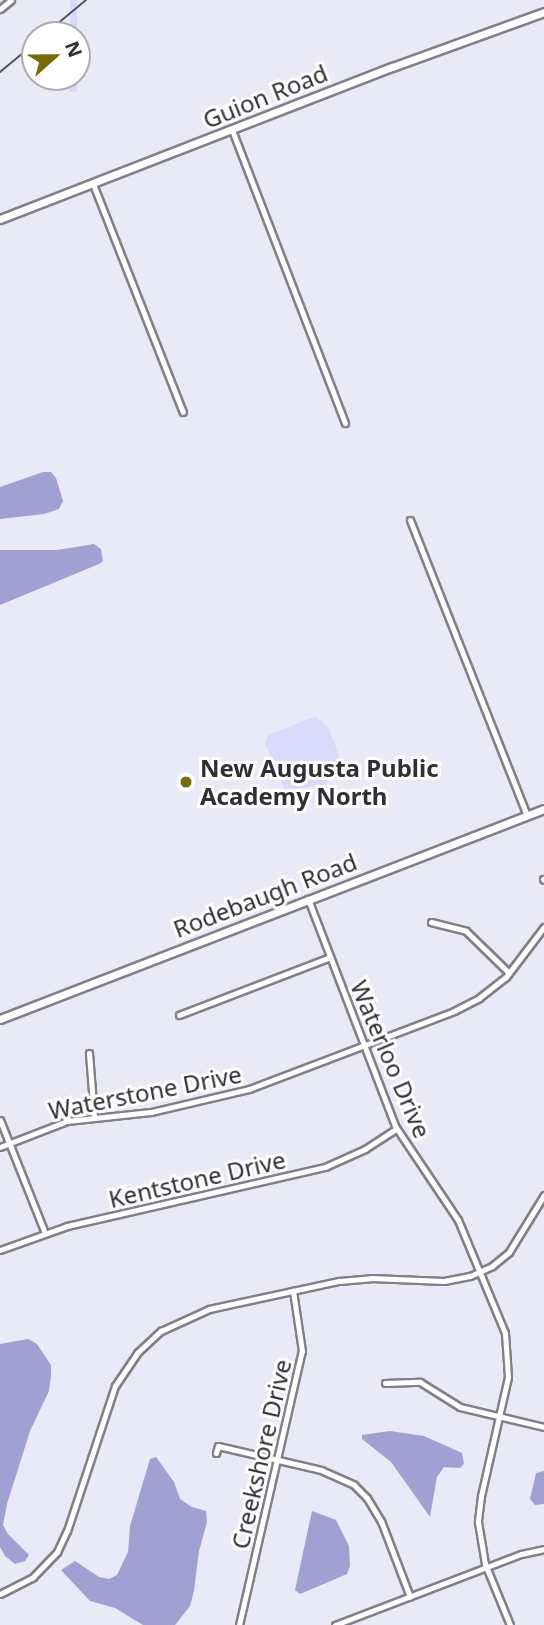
<!DOCTYPE html>
<style>
body{margin:0}
#map{position:relative;width:544px;height:1625px;overflow:hidden;background:#e9e9f7;font-family:"Noto Sans",sans-serif}
div>[style]{position:absolute}
.green>*{inset:0;background:#d9d9fc;transform-origin:0 0}
.water>*{inset:0;background:#a1a0d3}
.roads{filter:drop-shadow(2px 0 #80808c) drop-shadow(-2px 0 #80808c) drop-shadow(0 2px #80808c) drop-shadow(0 -2px #80808c)}
.minor>*{height:5px;margin:-2.5px;padding:0 2.5px;transform-origin:2.5px;border-radius:2.5px;background:#fff}
.tertiary>*{height:7px;margin:-3.5px;padding:0 3.5px;transform-origin:3.5px;border-radius:3.5px;background:#fff}
.rail>*{height:2px;margin:-1px;padding:0 1px;transform-origin:1px;border-radius:1px;background:#525259}
.dots>*{width:19px;height:19px;translate:-50% -50%;box-sizing:border-box;border:4px solid #fff;border-radius:50%}
span{translate:-50% -50%;white-space:nowrap;text-align:center;line-height:1.15;-webkit-text-stroke:6px #fff;paint-order:stroke}
.street-label{font-size:24px;color:#2f2f34}
.poi-label{font-size:24px;color:#2f2f34;font-weight:700}
.left{translate:0 -50%;text-align:left}
.north{position:absolute;left:21px;top:21px;width:70px;height:70px;box-sizing:border-box;background:#fff;border:2px solid #acacae;border-radius:50%;rotate:69deg;font-size:19px;font-weight:700;line-height:28px;text-align:center;color:#2f2f34}
.north::after{content:'';display:block;margin:auto;width:24px;height:32px;background:#736c09;clip-path:polygon(50% 0,100% 100%,50% 72%,0 100%)}
</style>
<div id="map">
<div class="green">
<div style="left:70px;top:0;width:7px;height:92px"></div>
<div style="clip-path:polygon(316px 716px,327px 726px,334px 742px,340px 758px,339px 771px,324px 785px,285px 790px,265px 743px,268px 735px)"></div>
</div>
<div class="water">
<div style="clip-path:polygon(43px 472px,51px 472px,56px 478px,63px 501px,59px 509px,44px 514px,0 519px,0 487px)"></div>
<div style="clip-path:polygon(94px 544px,101px 549px,103px 561px,99px 564px,0 605px,0 550px,57px 550px)"></div>
<div style="clip-path:polygon(28px 1339px,37px 1344px,51px 1365px,51px 1376px,49px 1391px,30px 1431px,7px 1504px,3px 1525px,8px 1534px,29px 1555px,25px 1561px,15px 1564px,5px 1556px,0 1547px,0 1344px)"></div>
<div style="clip-path:polygon(390px 1431px,424px 1436px,462px 1453px,464px 1464px,460px 1468px,444px 1467px,437px 1477px,430px 1517px,391px 1462px,362px 1439px,362px 1435px)"></div>
<div style="clip-path:polygon(156px 1457px,174px 1482px,180px 1499px,192px 1507px,206px 1511px,207px 1522px,199px 1551px,194px 1591px,190px 1606px,175px 1625px,143px 1625px,115px 1608px,90px 1601px,61px 1570px,75px 1561px,99px 1577px,109px 1579px,117px 1575px,128px 1552px,130px 1526px,150px 1459px)"></div>
<div style="clip-path:polygon(544px 1471px,544px 1504px,535px 1505px,530px 1499px,536px 1473px)"></div>
<div style="clip-path:polygon(312px 1511px,336px 1520px,349px 1546px,350px 1566px,347px 1574px,300px 1594px,295px 1590px)"></div>
</div>
<div class="roads">
<div class="minor">
<div style="left:0;top:9px;width:14px;rotate:-39deg"></div>
<div style="left:232px;top:130px;width:314px;rotate:68.9deg"></div>
<div style="left:93px;top:184px;width:245px;rotate:68.5deg"></div>
<div style="left:410px;top:520px;width:318px;rotate:68.4deg"></div>
<div style="left:543px;top:879px;width:1px;rotate:45deg"></div>
<div style="left:308px;top:899px;width:243px;rotate:69deg"></div>
<div style="left:395px;top:1126px;width:113px;rotate:56.2deg"></div>
<div style="left:458px;top:1220px;width:122px;rotate:67.4deg"></div>
<div style="left:505px;top:1333px;width:44px;rotate:86.1deg"></div>
<div style="left:508px;top:1377px;width:122px;rotate:102.8deg"></div>
<div style="left:481px;top:1496px;width:26px;rotate:97deg"></div>
<div style="left:478px;top:1522px;width:43px;rotate:80.5deg"></div>
<div style="left:485px;top:1564px;width:66px;rotate:67.7deg"></div>
<div style="left:431px;top:922px;width:36px;rotate:14deg"></div>
<div style="left:466px;top:931px;width:60px;rotate:44.3deg"></div>
<div style="left:179px;top:1015px;width:162px;rotate:-21deg"></div>
<div style="left:89px;top:1053px;width:64px;rotate:85.5deg"></div>
<div style="left:0;top:1120px;width:122px;rotate:68.3deg"></div>
<div style="left:0;top:1147px;width:72px;rotate:-21.2deg"></div>
<div style="left:67px;top:1121px;width:84px;rotate:-6.1deg"></div>
<div style="left:151px;top:1112px;width:101px;rotate:-13.2deg"></div>
<div style="left:249px;top:1089px;width:219px;rotate:-20.8deg"></div>
<div style="left:454px;top:1011px;width:28px;rotate:-27deg"></div>
<div style="left:479px;top:998px;width:34px;rotate:-38deg"></div>
<div style="left:506px;top:977px;width:63px;rotate:-52.8deg"></div>
<div style="left:0;top:1250px;width:71px;rotate:-19.7deg"></div>
<div style="left:67px;top:1226px;width:265px;rotate:-12.9deg"></div>
<div style="left:325px;top:1167px;width:44px;rotate:-24.2deg"></div>
<div style="left:365px;top:1149px;width:37px;rotate:-33deg"></div>
<div style="left:385px;top:1383px;width:35px;rotate:-2deg"></div>
<div style="left:420px;top:1382px;width:47px;rotate:32deg"></div>
<div style="left:460px;top:1407px;width:86px;rotate:13.4deg"></div>
<div style="left:216px;top:1453px;width:7px;rotate:-74deg"></div>
<div style="left:218px;top:1446px;width:106px;rotate:13.1deg"></div>
<div style="left:321px;top:1470px;width:36px;rotate:24deg"></div>
<div style="left:354px;top:1485px;width:18px;rotate:45deg"></div>
<div style="left:367px;top:1498px;width:27px;rotate:59deg"></div>
<div style="left:381px;top:1521px;width:81px;rotate:69.1deg"></div>
<div style="left:0;top:1594px;width:37px;rotate:-27deg"></div>
<div style="left:33px;top:1577px;width:35px;rotate:-46deg"></div>
<div style="left:57px;top:1552px;width:23px;rotate:-65deg"></div>
<div style="left:67px;top:1531px;width:153px;rotate:-71.7deg"></div>
<div style="left:115px;top:1386px;width:40px;rotate:-56deg"></div>
<div style="left:137px;top:1353px;width:33px;rotate:-43deg"></div>
<div style="left:161px;top:1331px;width:53px;rotate:-24.6deg"></div>
<div style="left:209px;top:1309px;width:133px;rotate:-12.2deg"></div>
<div style="left:339px;top:1281px;width:32px;rotate:-5deg"></div>
<div style="left:371px;top:1278px;width:73px;rotate:2.4deg"></div>
<div style="left:444px;top:1281px;width:26px;rotate:-11deg"></div>
<div style="left:470px;top:1276px;width:24px;rotate:-24deg"></div>
<div style="left:492px;top:1266px;width:22px;rotate:-39deg"></div>
<div style="left:509px;top:1252px;width:67px;rotate:-58.4deg"></div>
<div style="left:239px;top:1625px;width:281px;rotate:-77.1deg"></div>
<div style="left:302px;top:1351px;width:61px;rotate:-98.5deg"></div>
<div style="left:335px;top:1625px;width:199px;rotate:-20.9deg"></div>
<div style="left:521px;top:1554px;width:24px;rotate:-12deg"></div>
</div>
<div class="tertiary">
<div style="left:0;top:219px;width:420px;rotate:-21.2deg"></div>
<div style="left:392px;top:67px;width:162px;rotate:-19.9deg"></div>
<div style="left:0;top:1019px;width:583px;rotate:-21.11deg"></div>
</div>
</div>
<div class="rail">
<div style="left:44px;top:35px;width:55px;rotate:-39.8deg"></div>
<div style="left:0;top:72px;width:45px;rotate:-39.6deg"></div>
</div>
<div class="dots">
<div style="left:186px;top:782px;background:#736c09"></div>
</div>
<div class="street-label">
<span style="left:265px;top:96px;rotate:-22deg">Guion Road</span>
<span style="left:265px;top:895px;rotate:-21deg">Rodebaugh Road</span>
<span style="left:391px;top:1059px;rotate:67deg">Waterloo Drive</span>
<span style="left:145px;top:1092px;rotate:-11deg">Waterstone Drive</span>
<span style="left:197px;top:1179px;rotate:-13deg">Kentstone Drive</span>
<span style="left:261px;top:1454px;rotate:-77deg">Creekshore Drive</span>
</div>
<div class="poi-label">
<span class="left" style="left:200px;top:782px">New Augusta Public<br>Academy North</span>
</div>
<div class="north">N</div>
</div>
